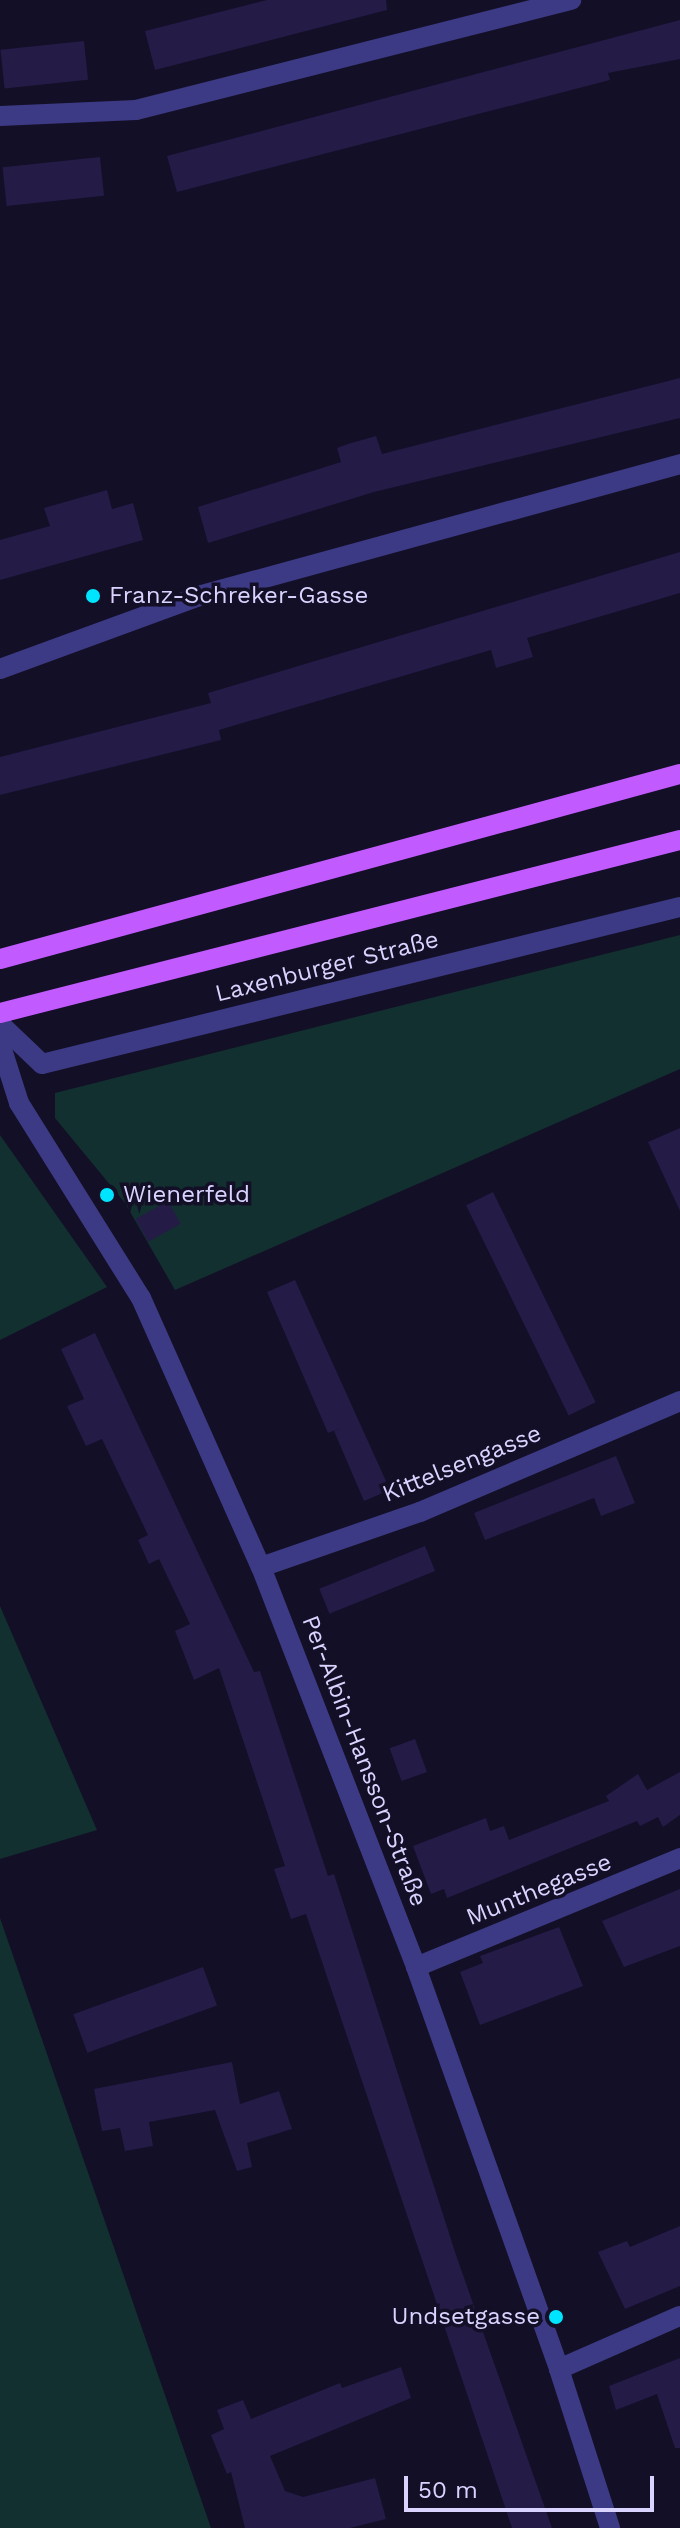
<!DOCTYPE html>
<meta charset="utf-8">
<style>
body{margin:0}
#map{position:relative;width:680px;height:2528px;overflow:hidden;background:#130f26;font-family:"Work Sans",sans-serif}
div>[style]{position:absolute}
.green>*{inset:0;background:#12302f}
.building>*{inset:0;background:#241b47;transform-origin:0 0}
.minor>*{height:20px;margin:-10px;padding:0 10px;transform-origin:10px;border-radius:10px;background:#3d3a85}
.tertiary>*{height:20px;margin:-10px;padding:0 10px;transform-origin:10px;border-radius:10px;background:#3d3a85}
.primary>*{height:20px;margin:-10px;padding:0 10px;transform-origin:10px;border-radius:10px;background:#c25bff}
.dots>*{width:22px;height:22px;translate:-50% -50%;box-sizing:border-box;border:4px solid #130f26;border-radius:50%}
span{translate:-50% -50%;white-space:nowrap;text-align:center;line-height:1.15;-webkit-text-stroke:7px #130f26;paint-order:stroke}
.poi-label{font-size:24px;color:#d9d4ff}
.left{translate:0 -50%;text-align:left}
.right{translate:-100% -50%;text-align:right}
.street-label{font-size:24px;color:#d9d4ff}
.scale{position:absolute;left:404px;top:2476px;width:250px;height:36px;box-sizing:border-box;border:4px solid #d9d4ff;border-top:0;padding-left:10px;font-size:24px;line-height:28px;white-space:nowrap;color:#d9d4ff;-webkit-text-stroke:6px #130f26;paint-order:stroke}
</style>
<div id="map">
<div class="green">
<div style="clip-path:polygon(680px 935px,680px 1069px,175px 1290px,125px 1203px,55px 1118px,55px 1093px)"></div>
<div style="clip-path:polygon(0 1135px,107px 1287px,0 1340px)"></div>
<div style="clip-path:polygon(0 1606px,97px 1830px,0 1859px)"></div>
<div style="clip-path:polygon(0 1918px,211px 2528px,0 2528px)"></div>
</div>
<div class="building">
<div style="clip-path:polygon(267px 0,386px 0,387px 10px,155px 70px,145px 31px)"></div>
<div style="clip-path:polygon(680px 20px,680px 59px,608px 73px,610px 80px,177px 192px,167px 156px)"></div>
<div style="left:84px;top:41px;width:39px;height:84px;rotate:84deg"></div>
<div style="left:100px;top:157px;width:39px;height:98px;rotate:84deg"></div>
<div style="clip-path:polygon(680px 378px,680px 418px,374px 492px,208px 543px,198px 507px,341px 462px,337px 448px,348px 444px,376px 436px,382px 454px)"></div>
<div style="clip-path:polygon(107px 490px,112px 509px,133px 503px,143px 540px,0 580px,0 540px,50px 526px,44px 508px)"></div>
<div style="clip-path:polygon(680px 552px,680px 593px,527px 638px,533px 657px,496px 668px,491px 650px,219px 730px,221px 740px,0 795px,0 757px,211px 703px,208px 693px)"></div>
<div style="clip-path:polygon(680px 1128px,680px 1211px,648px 1142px)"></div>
<div style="left:493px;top:1192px;width:234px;height:30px;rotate:64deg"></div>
<div style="left:168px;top:1201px;width:26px;height:37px;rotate:61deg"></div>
<div style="clip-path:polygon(295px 1280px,390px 1490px,364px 1501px,334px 1431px,341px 1428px,328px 1433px,267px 1292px)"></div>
<div style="clip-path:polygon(95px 1333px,254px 1672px,260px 1671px,328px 1876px,334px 1874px,456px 2255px,552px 2528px,512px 2528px,306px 1914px,291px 1919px,274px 1869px,285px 1866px,219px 1668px,194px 1680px,175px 1631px,190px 1624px,159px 1559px,149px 1564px,138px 1540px,148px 1535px,102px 1439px,86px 1446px,67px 1406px,84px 1399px,61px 1349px)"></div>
<div style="clip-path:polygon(616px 1456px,635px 1503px,601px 1516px,594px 1498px,485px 1540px,474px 1513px)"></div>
<div style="left:425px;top:1546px;width:27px;height:114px;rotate:68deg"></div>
<div style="left:415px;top:1739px;width:35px;height:27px;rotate:70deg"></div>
<div style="clip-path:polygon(680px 1772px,680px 1815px,663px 1827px,658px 1817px,640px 1826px,637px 1821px,447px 1898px,444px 1889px,431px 1894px,413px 1846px,486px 1818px,490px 1831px,504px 1826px,509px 1840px,609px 1801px,606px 1796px,638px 1774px,647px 1790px)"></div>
<div style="clip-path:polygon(680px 1889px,680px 1946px,624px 1967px,602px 1921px)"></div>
<div style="clip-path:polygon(559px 1927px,583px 1986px,480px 2025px,460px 1972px,483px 1963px,480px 1956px)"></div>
<div style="left:203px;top:1967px;width:41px;height:138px;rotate:70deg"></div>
<div style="clip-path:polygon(232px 2062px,240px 2104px,279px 2091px,292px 2129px,247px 2143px,252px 2167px,237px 2171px,215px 2110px,149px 2122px,153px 2146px,125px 2151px,120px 2128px,102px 2131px,94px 2089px)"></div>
<div style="clip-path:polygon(680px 2226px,680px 2286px,625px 2309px,598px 2252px,627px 2241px,630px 2247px)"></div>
<div style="clip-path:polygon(680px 2358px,680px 2448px,675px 2448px,657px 2394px,616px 2410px,609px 2386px)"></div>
<div style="clip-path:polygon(401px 2367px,411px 2398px,270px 2456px,285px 2491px,303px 2497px,375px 2478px,386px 2519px,350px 2528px,245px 2528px,231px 2472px,227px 2474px,211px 2435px,224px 2429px,217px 2410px,243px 2400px,251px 2419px,340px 2383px,342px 2388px)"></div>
</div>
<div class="minor">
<div style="left:0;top:116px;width:136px;rotate:-2.5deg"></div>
<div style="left:136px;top:110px;width:449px;rotate:-14.2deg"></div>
<div style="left:0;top:669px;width:215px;rotate:-20.1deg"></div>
<div style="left:202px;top:595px;width:496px;rotate:-15.3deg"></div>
<div style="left:0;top:1024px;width:58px;rotate:43.6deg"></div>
<div style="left:42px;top:1064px;width:657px;rotate:-13.82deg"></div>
<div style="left:261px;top:1567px;width:168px;rotate:-19.1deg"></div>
<div style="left:420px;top:1512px;width:283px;rotate:-23.1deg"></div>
<div style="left:416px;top:1967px;width:286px;rotate:-22.4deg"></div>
<div style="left:559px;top:2369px;width:132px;rotate:-23.7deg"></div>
</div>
<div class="tertiary">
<div style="left:0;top:1043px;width:63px;rotate:72.4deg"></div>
<div style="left:19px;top:1103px;width:230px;rotate:58deg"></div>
<div style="left:141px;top:1298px;width:295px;rotate:66deg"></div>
<div style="left:261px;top:1567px;width:429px;rotate:68.8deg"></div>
<div style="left:416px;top:1967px;width:427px;rotate:70.4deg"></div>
<div style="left:559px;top:2369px;width:167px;rotate:72.2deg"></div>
</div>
<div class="primary">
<div style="left:0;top:959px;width:705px;rotate:-15.22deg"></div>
<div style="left:0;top:1013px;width:702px;rotate:-14.27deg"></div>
</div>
<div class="dots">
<div style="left:93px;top:596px;background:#00e5ff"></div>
<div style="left:107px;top:1195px;background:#00e5ff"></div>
<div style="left:556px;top:2317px;background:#00e5ff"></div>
</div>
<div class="poi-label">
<span class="left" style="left:109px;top:596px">Franz-Schreker-Gasse</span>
<span class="left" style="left:123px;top:1195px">Wienerfeld</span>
<span class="right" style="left:540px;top:2317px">Undsetgasse</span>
</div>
<div class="street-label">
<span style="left:327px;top:967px;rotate:-14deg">Laxenburger Straße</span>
<span style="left:462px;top:1464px;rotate:-22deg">Kittelsengasse</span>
<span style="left:364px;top:1761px;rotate:69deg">Per-Albin-Hansson-Straße</span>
<span style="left:539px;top:1890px;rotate:-22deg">Munthegasse</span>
</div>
<div class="scale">50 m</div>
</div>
